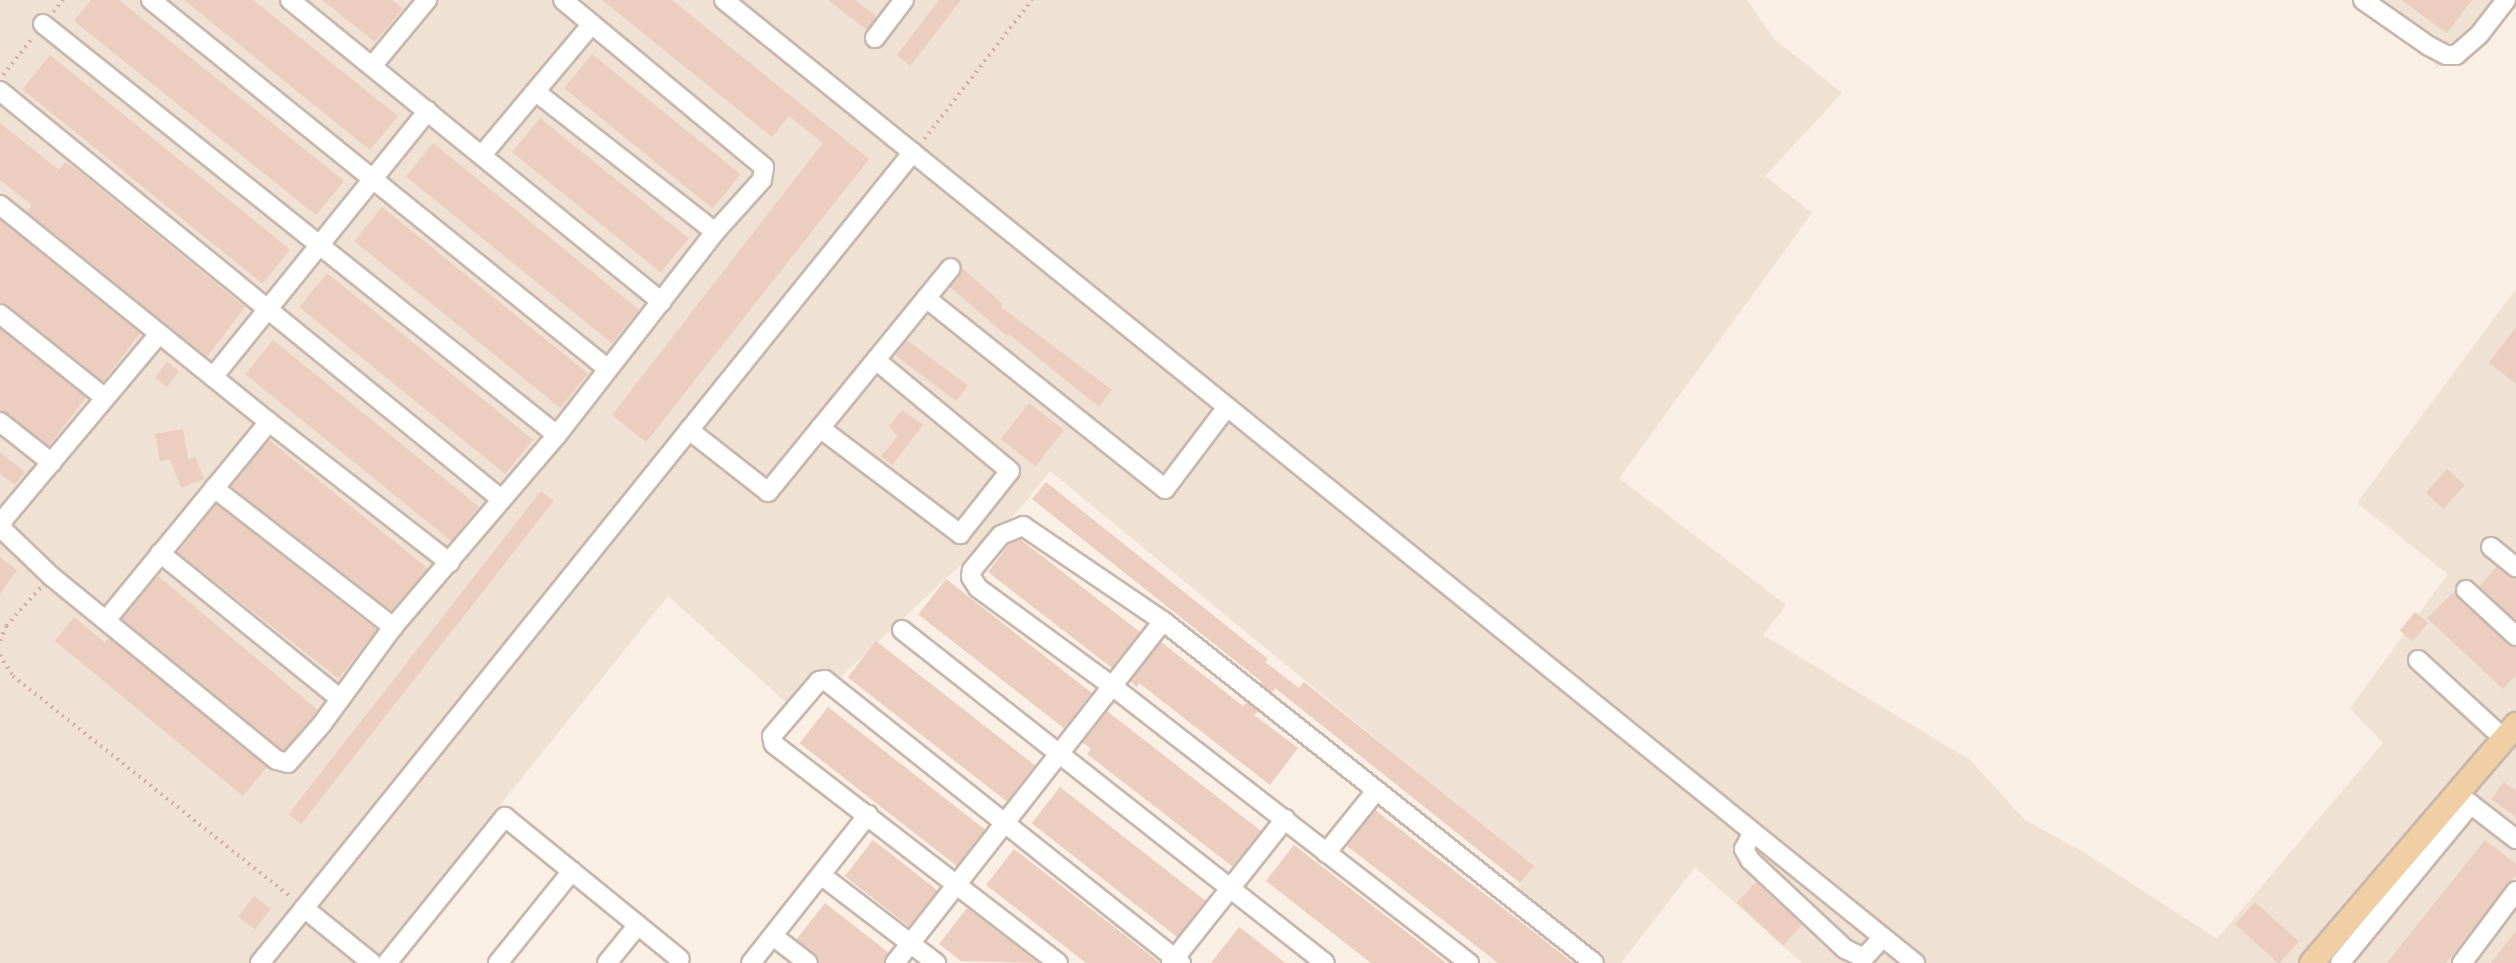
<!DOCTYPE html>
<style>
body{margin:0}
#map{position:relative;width:2516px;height:963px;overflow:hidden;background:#f9efe4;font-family:Raleway,sans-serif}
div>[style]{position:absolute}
.residential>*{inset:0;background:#efe1d3}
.building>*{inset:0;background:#ebcebf;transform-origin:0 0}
.path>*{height:3.5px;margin-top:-1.75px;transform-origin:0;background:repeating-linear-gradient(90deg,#cfb1a3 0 2px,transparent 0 7px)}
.roads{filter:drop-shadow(2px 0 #c8b7ac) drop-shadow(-2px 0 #c8b7ac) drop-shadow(0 2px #c8b7ac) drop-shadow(0 -2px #c8b7ac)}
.minor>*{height:18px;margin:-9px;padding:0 9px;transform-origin:9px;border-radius:9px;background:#fff}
.major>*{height:23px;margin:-11.5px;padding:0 11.5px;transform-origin:11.5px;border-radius:11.5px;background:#f0cfa4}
span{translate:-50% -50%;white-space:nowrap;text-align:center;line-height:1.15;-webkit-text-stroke:7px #fcf4e9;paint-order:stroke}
</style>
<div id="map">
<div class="residential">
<div style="clip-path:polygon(0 0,1747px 0,1775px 40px,1842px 93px,1765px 176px,1812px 213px,1619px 478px,1786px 605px,1763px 635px,1970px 760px,2025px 820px,2080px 850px,2217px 939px,2383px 743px,2350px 708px,2448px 574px,2357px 503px,2516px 289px,2516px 963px,1802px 963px,1695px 867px,1621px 963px,1605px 963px,1515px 892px,1532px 867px,1050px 471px,1018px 511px,800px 715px,668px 596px,373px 963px,0 963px)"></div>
<div style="clip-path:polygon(2353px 0,2516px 0,2438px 67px)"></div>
</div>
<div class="building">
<div style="clip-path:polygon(91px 0,119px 0,344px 181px,316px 215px,74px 21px)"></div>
<div style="clip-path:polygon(184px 0,253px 0,398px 116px,370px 150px)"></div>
<div style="clip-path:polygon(322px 0,392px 0,403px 8px,375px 42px)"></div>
<div style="clip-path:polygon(602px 0,672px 0,869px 159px,646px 442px,612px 415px,823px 143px,789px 116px,772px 137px)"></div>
<div style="clip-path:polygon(828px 0,855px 0,877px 17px,867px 30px)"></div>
<div style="clip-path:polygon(939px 0,961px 0,910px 66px,897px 55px)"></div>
<div style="clip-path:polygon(2401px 0,2472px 0,2447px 33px)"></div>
<div style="left:592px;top:54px;width:191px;height:44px;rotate:39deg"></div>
<div style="left:50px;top:55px;width:309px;height:44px;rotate:39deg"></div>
<div style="left:540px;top:118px;width:191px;height:44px;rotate:39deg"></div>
<div style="clip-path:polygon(0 123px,59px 170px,66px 162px,82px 174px,245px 307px,207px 357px,27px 212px,32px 205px,0 180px)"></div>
<div style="left:433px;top:143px;width:265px;height:43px;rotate:39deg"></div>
<div style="left:382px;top:207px;width:265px;height:44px;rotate:39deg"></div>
<div style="clip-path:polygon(0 220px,140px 333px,103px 382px,7px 305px,0 303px)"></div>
<div style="clip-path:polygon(962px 268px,1003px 304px,1001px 307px,1112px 390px,1099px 407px,1009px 334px,1007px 336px,950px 287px)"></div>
<div style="left:327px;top:273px;width:265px;height:44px;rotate:39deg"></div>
<div style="clip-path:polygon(2516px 327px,2516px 384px,2489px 363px)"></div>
<div style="clip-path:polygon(0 329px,86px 397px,49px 446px,0 411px)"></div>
<div style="left:273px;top:340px;width:265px;height:44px;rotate:39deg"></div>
<div style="left:907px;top:340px;width:76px;height:19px;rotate:37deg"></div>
<div style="left:167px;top:362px;width:15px;height:20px;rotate:37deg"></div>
<div style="left:1029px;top:403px;width:44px;height:46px;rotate:38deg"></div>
<div style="clip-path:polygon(902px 410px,923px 425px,892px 465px,881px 456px,897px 437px,889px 426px)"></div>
<div style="clip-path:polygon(183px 429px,188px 459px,195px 457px,204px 479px,181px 488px,170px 459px,160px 461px,155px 434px)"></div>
<div style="left:269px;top:440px;width:205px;height:60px;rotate:39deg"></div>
<div style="clip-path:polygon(0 452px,25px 472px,15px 485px,0 474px)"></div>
<div style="left:2447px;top:469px;width:24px;height:32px;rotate:42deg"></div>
<div style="clip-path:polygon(1046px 482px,1268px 659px,1265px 662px,1299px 688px,1304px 682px,1534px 866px,1520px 883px,1275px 688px,1272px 693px,1261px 684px,1262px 682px,1032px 499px)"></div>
<div style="left:541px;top:491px;width:16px;height:410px;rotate:38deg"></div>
<div style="left:216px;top:504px;width:204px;height:62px;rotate:38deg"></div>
<div style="clip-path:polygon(1020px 539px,1140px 632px,1112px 668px,988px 572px,1010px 543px)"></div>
<div style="clip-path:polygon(0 557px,17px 570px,0 594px)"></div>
<div style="clip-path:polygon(2497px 566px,2516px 578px,2516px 621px,2479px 587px)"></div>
<div style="left:158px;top:576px;width:209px;height:56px;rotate:40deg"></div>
<div style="left:946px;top:579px;width:185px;height:45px;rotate:38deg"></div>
<div style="clip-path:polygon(2455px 591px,2458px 598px,2508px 644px,2516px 647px,2516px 675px,2503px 689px,2427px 618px)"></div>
<div style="left:2415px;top:612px;width:17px;height:24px;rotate:40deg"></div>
<div style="clip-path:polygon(74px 617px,105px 643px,109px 638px,267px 767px,243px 796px,55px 641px)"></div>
<div style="left:876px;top:641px;width:202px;height:46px;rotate:38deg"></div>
<div style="clip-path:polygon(1161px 642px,1243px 706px,1247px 702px,1258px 711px,1254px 715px,1298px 748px,1270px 785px,1139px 683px,1137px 687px,1130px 681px)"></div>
<div style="left:828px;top:707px;width:199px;height:46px;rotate:38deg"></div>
<div style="clip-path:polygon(1107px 711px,1261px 831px,1233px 867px,1087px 754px,1091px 749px,1082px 742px)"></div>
<div style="clip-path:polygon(2504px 782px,2516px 791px,2516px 817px,2491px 799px)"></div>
<div style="left:1060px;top:787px;width:185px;height:46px;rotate:38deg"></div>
<div style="clip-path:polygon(1375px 810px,1521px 922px,1573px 963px,1498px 963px,1421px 903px,1347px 846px)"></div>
<div style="left:873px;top:840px;width:82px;height:46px;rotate:38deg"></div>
<div style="clip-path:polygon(2485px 840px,2516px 864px,2516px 875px,2511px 881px,2446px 963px,2387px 963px)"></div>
<div style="clip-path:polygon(1294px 845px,1422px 944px,1446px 963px,1371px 963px,1266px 881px)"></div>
<div style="clip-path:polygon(1014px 849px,1131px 940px,1160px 963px,1086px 963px,1008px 902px,986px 885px)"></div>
<div style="left:1756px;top:882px;width:63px;height:28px;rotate:43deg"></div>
<div style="left:254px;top:896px;width:21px;height:26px;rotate:37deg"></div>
<div style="left:2255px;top:902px;width:59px;height:30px;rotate:42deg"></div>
<div style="clip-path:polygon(825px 903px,889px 953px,884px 963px,819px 963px,815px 954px,796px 940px)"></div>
<div style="clip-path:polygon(967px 908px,1014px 944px,1038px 963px,961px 961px,939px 944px)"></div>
<div style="clip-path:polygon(1239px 927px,1251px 936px,1285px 963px,1211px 963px)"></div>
<div style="clip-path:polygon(2516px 931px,2516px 963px,2491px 963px)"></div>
</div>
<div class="path">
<div style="left:53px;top:12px;width:16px;rotate:-50deg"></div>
<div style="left:3px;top:75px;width:48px;rotate:-51.7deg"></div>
<div style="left:924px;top:139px;width:176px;rotate:-52.2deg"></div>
<div style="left:0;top:641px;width:16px;rotate:-68deg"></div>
<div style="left:6px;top:626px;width:52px;rotate:-48.1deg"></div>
<div style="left:0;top:655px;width:25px;rotate:58deg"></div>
<div style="left:13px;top:676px;width:357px;rotate:38.5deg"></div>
</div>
<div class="roads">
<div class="minor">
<div style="left:151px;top:0;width:587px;rotate:38.92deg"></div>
<div style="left:290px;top:0;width:479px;rotate:39.1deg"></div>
<div style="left:724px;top:0;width:1532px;rotate:38.96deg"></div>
<div style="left:2363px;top:0;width:80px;rotate:34.9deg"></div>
<div style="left:2429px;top:46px;width:19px;rotate:28deg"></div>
<div style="left:2446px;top:55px;width:10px"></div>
<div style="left:2456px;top:55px;width:30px;rotate:-41deg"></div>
<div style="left:2479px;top:35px;width:44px;rotate:-52.4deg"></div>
<div style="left:43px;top:24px;width:658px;rotate:38.65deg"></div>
<div style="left:875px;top:38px;width:48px;rotate:-52.7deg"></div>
<div style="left:373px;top:65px;width:85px;rotate:-50.3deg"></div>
<div style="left:0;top:91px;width:646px;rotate:39.16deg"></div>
<div style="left:536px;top:92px;width:227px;rotate:38deg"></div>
<div style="left:482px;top:155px;width:171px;rotate:-50deg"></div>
<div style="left:0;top:205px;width:346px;rotate:38.9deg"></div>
<div style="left:269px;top:422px;width:229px;rotate:37.9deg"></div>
<div style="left:926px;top:298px;width:306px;rotate:38.6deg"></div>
<div style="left:1165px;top:489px;width:103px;rotate:-52.9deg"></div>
<div style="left:0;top:314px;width:133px;rotate:38.6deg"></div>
<div style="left:159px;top:334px;width:241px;rotate:130deg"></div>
<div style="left:4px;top:519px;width:9px;rotate:108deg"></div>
<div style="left:1px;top:528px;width:69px;rotate:43.8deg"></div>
<div style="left:51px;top:576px;width:291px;rotate:39.2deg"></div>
<div style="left:277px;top:760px;width:11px;rotate:15deg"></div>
<div style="left:288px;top:763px;width:52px;rotate:-48.9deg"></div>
<div style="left:322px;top:724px;width:120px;rotate:-53.8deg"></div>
<div style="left:393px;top:627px;width:253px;rotate:-49.5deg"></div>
<div style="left:557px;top:435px;width:257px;rotate:-52.1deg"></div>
<div style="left:715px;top:232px;width:70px;rotate:-47.9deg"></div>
<div style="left:762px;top:180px;width:13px;rotate:-81deg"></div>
<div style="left:764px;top:167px;width:261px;rotate:-140.3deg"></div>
<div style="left:213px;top:377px;width:342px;rotate:-51.1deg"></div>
<div style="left:0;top:422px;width:66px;rotate:38.3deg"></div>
<div style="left:820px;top:428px;width:176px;rotate:37.1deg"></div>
<div style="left:960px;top:534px;width:80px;rotate:-51.6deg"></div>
<div style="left:1010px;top:471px;width:174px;rotate:-140.4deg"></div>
<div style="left:689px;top:430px;width:100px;rotate:38.1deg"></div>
<div style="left:768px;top:492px;width:289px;rotate:-50.8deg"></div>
<div style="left:214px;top:488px;width:227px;rotate:37.8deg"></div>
<div style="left:2491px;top:547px;width:32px;rotate:39deg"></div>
<div style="left:160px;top:553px;width:232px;rotate:39deg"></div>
<div style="left:2466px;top:590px;width:68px;rotate:42.6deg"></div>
<div style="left:107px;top:619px;width:255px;rotate:-50.6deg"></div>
<div style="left:902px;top:630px;width:538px;rotate:38.21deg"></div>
<div style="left:2418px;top:660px;width:115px;rotate:42.5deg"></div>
<div style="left:2464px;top:799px;width:66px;rotate:37.6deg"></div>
<div style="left:1752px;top:834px;width:17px;rotate:118deg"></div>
<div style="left:1744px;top:849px;width:13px;rotate:61deg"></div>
<div style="left:1750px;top:860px;width:130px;rotate:43.1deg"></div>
<div style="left:1845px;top:949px;width:21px;rotate:25deg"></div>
<div style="left:1864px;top:958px;width:28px;rotate:-48deg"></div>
<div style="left:1326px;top:853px;width:80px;rotate:-51.1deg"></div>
<div style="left:821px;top:875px;width:145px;rotate:37.4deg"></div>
<div style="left:304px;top:908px;width:87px;rotate:39deg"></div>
<div style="left:773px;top:936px;width:44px;rotate:37.6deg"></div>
<div style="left:260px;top:963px;width:1041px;rotate:-51.16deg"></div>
<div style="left:387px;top:963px;width:188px;rotate:-51.1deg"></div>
<div style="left:505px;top:817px;width:225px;rotate:39.1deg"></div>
<div style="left:498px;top:963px;width:118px;rotate:-51.2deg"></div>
<div style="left:607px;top:963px;width:49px;rotate:-50.8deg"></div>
<div style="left:751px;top:963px;width:189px;rotate:-51.7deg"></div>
<div style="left:895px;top:963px;width:434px;rotate:-51.9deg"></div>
<div style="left:1058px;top:963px;width:359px;rotate:-142.4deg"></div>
<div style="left:774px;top:744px;width:8px;rotate:-104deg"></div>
<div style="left:772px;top:736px;width:72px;rotate:-49.5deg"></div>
<div style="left:819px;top:681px;width:6px;rotate:-9deg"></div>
<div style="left:825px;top:680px;width:455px;rotate:38.5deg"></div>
<div style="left:1171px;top:963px;width:184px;rotate:-51.6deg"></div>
<div style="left:1469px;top:963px;width:452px;rotate:-142.2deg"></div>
<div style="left:1112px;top:686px;width:166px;rotate:-143.8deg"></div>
<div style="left:978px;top:588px;width:13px;rotate:-122deg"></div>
<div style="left:971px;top:577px;width:7px;rotate:-82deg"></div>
<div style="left:972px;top:570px;width:45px;rotate:-50.4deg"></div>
<div style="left:1001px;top:535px;width:24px;rotate:-22deg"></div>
<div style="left:1023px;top:526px;width:169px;rotate:34.2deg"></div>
<div style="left:1163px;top:621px;width:550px;rotate:38.43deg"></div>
<div style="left:2340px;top:963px;width:206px;rotate:-50.5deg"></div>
<div style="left:2462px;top:963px;width:90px;rotate:-53.1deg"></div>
</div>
<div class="major">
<div style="left:2311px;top:963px;width:315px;rotate:-49.4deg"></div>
</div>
</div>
</div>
